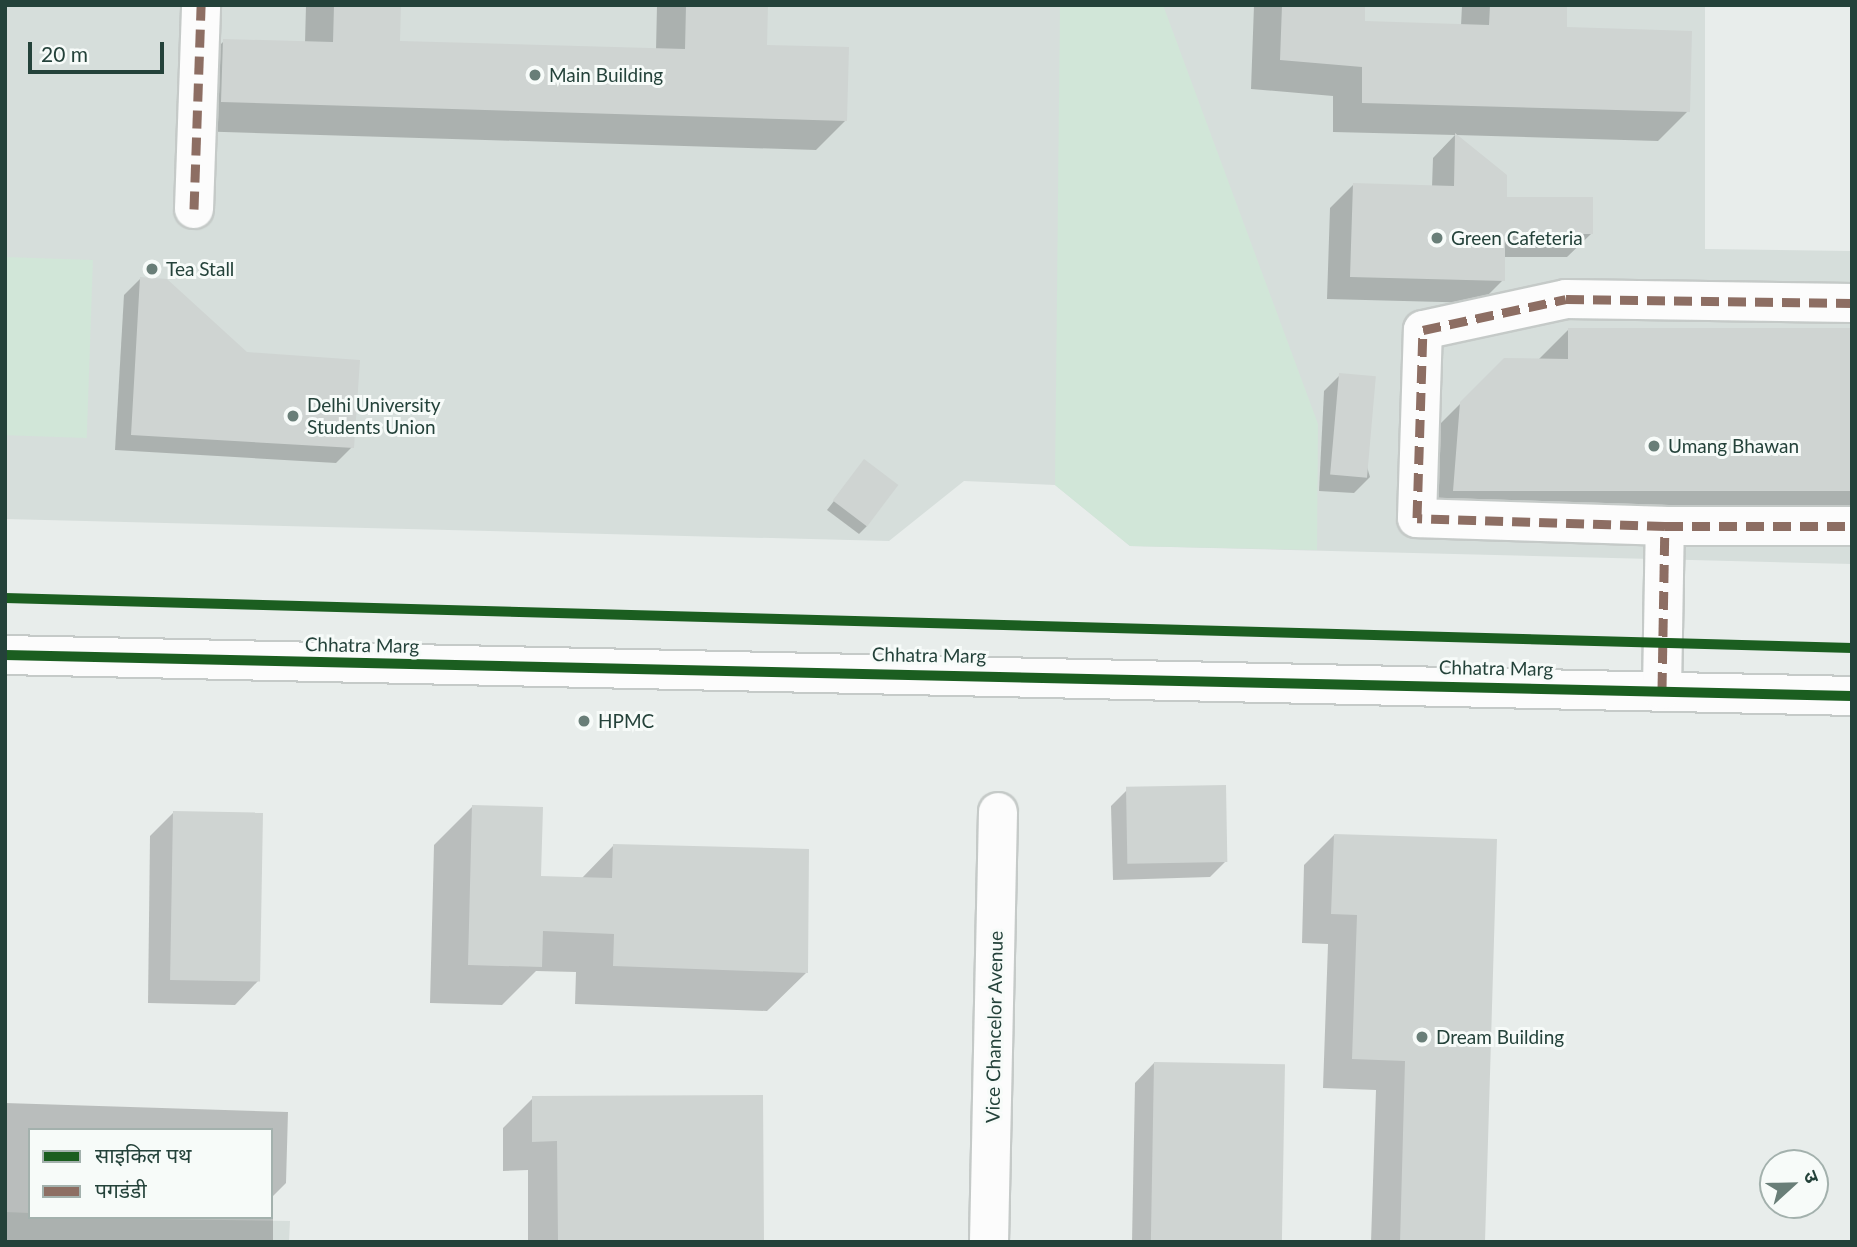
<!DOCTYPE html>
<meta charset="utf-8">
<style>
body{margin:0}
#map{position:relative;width:1857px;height:1247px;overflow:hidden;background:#e8edeb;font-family:Lato,"Noto Sans Devanagari",sans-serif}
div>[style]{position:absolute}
.built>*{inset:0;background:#d6dedb}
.green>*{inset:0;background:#d1e6d8;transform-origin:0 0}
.shadow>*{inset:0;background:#0003}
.building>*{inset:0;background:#cfd4d2;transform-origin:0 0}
.roads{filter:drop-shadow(2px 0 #c5cac8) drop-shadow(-2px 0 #c5cac8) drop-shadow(0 2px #c5cac8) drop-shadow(0 -2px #c5cac8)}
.minor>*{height:38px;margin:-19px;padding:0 19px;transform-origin:19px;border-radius:19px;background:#fcfcfc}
.quiet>*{height:9px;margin-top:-4.5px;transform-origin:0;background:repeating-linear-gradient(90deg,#8d6e63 0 18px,transparent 0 27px)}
.cycleway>*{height:10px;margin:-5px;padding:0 5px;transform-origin:5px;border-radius:5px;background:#1b5e20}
.dots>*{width:19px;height:19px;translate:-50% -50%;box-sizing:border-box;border:4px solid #f7fbf9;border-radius:50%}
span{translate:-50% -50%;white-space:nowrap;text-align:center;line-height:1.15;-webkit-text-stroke:6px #f7fbf9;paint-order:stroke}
.poi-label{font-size:19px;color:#24423a}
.left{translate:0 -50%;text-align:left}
.street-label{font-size:19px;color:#24423a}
.frame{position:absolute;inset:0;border:7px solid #24423a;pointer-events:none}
.legend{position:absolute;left:28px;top:1128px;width:245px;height:91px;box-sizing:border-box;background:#f7fbf9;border:2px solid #a3b1ad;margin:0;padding:9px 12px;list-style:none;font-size:21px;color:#24423a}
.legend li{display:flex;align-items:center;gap:14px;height:35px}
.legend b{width:35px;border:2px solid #a3b1ad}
.north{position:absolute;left:1759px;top:1149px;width:70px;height:70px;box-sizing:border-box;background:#f7fbf9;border:2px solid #a3b1ad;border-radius:50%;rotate:68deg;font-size:19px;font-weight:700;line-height:28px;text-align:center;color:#24423a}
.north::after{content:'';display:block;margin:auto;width:24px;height:32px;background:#697e78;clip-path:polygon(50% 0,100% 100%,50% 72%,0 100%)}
.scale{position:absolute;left:28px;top:42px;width:136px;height:32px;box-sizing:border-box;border:4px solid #24423a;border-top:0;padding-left:9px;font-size:21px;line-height:24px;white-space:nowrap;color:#24423a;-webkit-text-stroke:5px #f7fbf9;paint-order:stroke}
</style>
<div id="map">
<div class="built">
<div style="clip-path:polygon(5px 5px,1705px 5px,1705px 249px,1852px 251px,1852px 564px,1130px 546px,1055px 485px,964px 481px,889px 541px,5px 519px)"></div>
<div style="clip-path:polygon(5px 1212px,30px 1213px,30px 1217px,290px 1221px,289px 1242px,5px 1242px)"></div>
</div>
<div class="green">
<div style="clip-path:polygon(1060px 5px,1163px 5px,1318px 424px,1317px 550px,1130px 546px,1055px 485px)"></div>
<div style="left:5px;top:257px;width:88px;height:178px;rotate:2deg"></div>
</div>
<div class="shadow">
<div style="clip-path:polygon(306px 5px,399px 5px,399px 42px,656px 50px,657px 5px,767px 5px,766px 46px,846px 120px,816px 150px,192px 131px,194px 71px,224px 41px,305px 43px)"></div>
<div style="clip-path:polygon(1254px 5px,1364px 5px,1363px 23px,1461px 26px,1462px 5px,1566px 5px,1565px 28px,1688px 111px,1658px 141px,1456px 135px,1505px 198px,1591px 234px,1567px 257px,1503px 257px,1503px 280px,1480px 303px,1327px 299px,1330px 208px,1353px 185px,1432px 187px,1433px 158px,1455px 135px,1333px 132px,1333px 96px,1251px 89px)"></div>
<div style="clip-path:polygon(140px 279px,352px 447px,336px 463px,115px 450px,124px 295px)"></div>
<div style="clip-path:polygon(1852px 329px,1852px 528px,1415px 529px,1422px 442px,1504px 360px,1538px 360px,1568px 330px)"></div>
<div style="clip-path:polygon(1340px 375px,1370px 477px,1354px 493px,1319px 491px,1324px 391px)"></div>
<div style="clip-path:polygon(864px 462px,867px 526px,859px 534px,827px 510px)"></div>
<div style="clip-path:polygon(1127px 790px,1226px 861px,1210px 877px,1113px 880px,1111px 806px)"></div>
<div style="clip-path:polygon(473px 806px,539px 877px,581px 879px,613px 846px,806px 973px,767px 1011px,575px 1004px,576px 972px,536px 971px,502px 1005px,430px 1003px,434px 845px)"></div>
<div style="clip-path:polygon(174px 812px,258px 981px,235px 1005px,148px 1003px,150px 836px)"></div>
<div style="clip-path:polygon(1334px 835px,1483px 1242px,1371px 1242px,1376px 1090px,1323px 1088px,1328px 944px,1302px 943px,1304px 865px)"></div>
<div style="clip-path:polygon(1154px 1063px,1280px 1242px,1132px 1242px,1135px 1083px)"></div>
<div style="clip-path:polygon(533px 1098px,762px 1242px,528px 1242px,528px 1170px,503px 1171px,503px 1128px)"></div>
<div style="clip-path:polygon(evenodd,5px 1103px,288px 1112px,286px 1183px,273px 1196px,273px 1242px,5px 1242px,5px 1103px,30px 1130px,271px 1130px,271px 1217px,30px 1217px,30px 1130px)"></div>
</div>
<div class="building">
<div style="clip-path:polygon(334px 5px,401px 5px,400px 41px,685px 49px,686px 5px,768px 5px,767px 45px,849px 47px,847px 121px,221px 102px,223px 39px,333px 42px)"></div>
<div style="clip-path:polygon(1282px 5px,1365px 5px,1365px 21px,1489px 25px,1490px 5px,1567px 5px,1567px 27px,1692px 31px,1690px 112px,1362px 103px,1362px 67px,1280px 60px)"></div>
<div style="clip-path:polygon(1455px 133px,1507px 175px,1507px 197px,1593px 197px,1593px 234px,1505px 234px,1505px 281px,1350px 277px,1353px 183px,1454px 186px)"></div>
<div style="clip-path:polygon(140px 277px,167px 279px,247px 352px,360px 360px,354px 448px,131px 435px)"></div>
<div style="clip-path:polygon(1568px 328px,1852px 328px,1852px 491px,1453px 491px,1460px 402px,1504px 358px,1568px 359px)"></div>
<div style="left:1339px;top:373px;width:37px;height:102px;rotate:5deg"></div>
<div style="left:864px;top:459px;width:43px;height:52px;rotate:37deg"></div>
<div style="left:1226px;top:785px;width:77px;height:100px;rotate:89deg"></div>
<div style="clip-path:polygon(472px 805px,543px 807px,541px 876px,612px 878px,613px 844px,809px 849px,808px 973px,613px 966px,614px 934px,543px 931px,542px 967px,468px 965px)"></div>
<div style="left:173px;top:811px;width:90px;height:169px;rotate:1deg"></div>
<div style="clip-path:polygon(1334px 834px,1497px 839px,1485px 1242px,1400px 1242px,1405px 1061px,1352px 1059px,1357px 915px,1331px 914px)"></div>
<div style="left:1154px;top:1062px;width:131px;height:180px;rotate:1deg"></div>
<div style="clip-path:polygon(763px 1095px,764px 1242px,558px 1242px,557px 1141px,532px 1142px,532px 1096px)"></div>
</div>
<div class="roads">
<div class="minor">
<div style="left:194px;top:209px;width:204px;rotate:-88deg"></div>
<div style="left:1665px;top:526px;width:248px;rotate:-178.2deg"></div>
<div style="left:1417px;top:518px;width:188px;rotate:-88.2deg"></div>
<div style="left:1423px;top:330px;width:146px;rotate:-12.2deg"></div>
<div style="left:1566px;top:299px;width:286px;rotate:0.8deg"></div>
<div style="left:5px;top:655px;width:1847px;rotate:1.27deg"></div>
<div style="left:1662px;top:690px;width:164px;rotate:-89deg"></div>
<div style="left:1665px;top:526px;width:187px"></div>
<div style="left:989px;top:1242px;width:430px;rotate:-88.8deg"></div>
</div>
</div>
<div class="quiet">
<div style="left:194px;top:209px;width:204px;rotate:-88deg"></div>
<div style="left:1665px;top:526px;width:248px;rotate:-178.2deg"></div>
<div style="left:1417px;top:518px;width:188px;rotate:-88.2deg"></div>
<div style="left:1423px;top:330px;width:146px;rotate:-12.2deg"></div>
<div style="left:1566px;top:299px;width:286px;rotate:0.8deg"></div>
<div style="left:1662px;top:690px;width:164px;rotate:-89deg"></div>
<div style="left:1665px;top:526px;width:187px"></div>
</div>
<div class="cycleway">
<div style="left:5px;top:598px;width:1848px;rotate:1.55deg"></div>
<div style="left:5px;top:655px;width:1847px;rotate:1.27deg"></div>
</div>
<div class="dots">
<div style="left:535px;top:75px;background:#697e78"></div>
<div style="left:1437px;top:238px;background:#697e78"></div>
<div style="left:152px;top:269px;background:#697e78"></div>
<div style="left:293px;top:416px;background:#697e78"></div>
<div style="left:1654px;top:446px;background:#697e78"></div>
<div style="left:584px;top:721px;background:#697e78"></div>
<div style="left:1422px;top:1037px;background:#697e78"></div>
</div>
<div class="poi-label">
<span class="left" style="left:549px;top:75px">Main Building</span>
<span class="left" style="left:1451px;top:238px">Green Cafeteria</span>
<span class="left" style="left:166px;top:269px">Tea Stall</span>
<span class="left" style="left:307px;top:416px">Delhi University<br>Students Union</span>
<span class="left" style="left:1668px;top:446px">Umang Bhawan</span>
<span class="left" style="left:598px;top:721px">HPMC</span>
<span class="left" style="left:1436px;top:1037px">Dream Building</span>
</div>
<div class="street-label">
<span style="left:362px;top:645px;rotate:1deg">Chhatra Marg</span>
<span style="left:929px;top:655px;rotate:1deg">Chhatra Marg</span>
<span style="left:1496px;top:668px;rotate:1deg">Chhatra Marg</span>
<span style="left:994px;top:1027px;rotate:-89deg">Vice Chancelor Avenue</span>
</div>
<div class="frame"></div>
<ul class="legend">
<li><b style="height:9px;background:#1b5e20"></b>साइकिल पथ</li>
<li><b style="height:9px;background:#8d6e63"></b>पगडंडी</li>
</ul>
<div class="north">उ</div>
<div class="scale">20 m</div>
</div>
